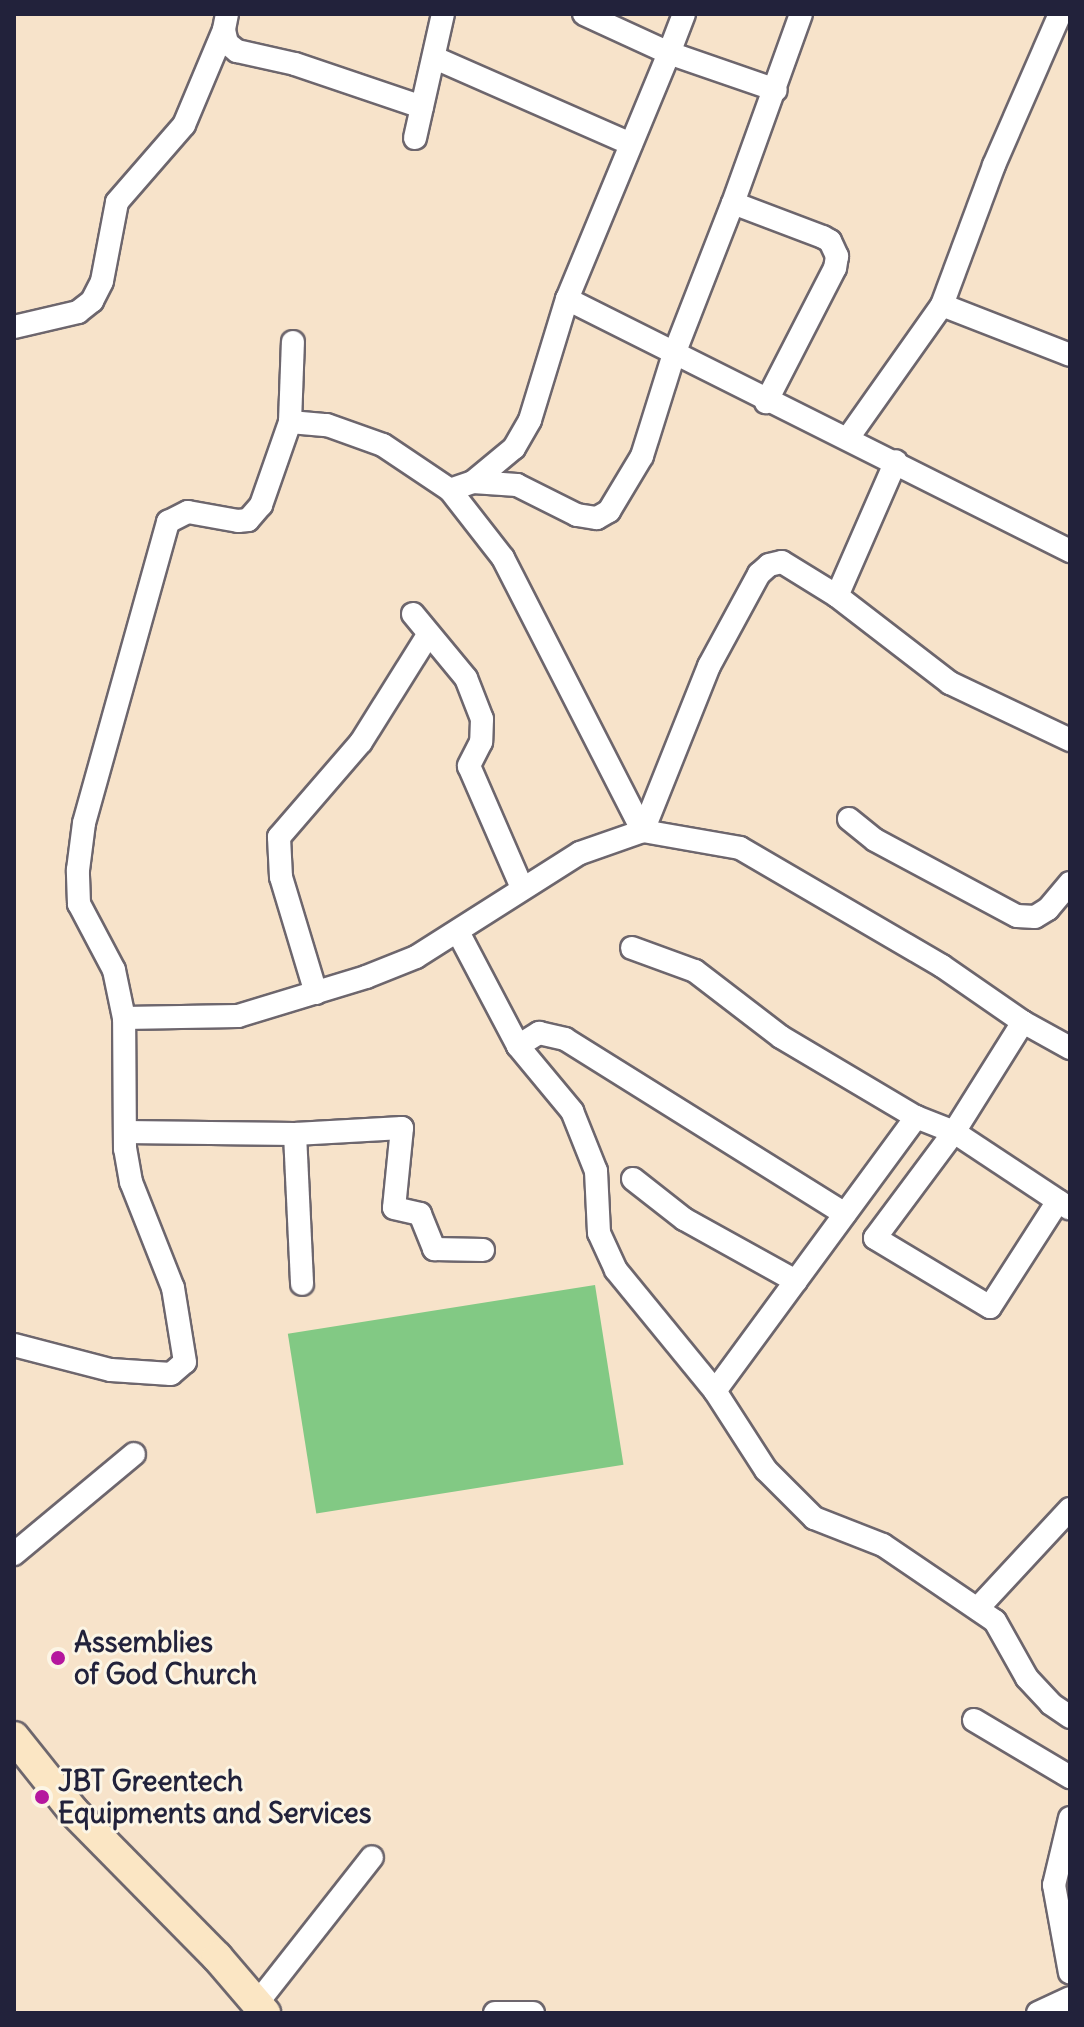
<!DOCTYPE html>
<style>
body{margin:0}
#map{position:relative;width:1084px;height:2027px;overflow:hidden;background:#f7e3ca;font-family:Delius,sans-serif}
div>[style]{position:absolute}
.green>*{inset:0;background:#82c984;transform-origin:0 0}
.roads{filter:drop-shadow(2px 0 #6d666d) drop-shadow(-2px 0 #6d666d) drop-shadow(0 2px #6d666d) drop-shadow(0 -2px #6d666d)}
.street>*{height:22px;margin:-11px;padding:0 11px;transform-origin:11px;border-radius:11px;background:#fff}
.secondary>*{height:30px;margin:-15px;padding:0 15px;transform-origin:15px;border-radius:15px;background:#fbe6c4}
.dots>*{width:22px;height:22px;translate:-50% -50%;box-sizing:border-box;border:4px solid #fcf5e5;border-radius:50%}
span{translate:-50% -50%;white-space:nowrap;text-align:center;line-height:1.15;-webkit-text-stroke:6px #fcf5e5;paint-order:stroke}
.poi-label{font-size:28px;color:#22223b;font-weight:700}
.left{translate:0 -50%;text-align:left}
.frame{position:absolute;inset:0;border:16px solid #22223b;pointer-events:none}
</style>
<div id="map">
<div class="green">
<div style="left:595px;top:1285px;width:182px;height:311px;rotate:81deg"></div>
</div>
<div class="roads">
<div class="street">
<div style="left:227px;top:14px;width:16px;rotate:101deg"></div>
<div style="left:224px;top:30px;width:13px;rotate:77deg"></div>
<div style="left:227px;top:43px;width:13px;rotate:39deg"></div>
<div style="left:237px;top:51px;width:59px;rotate:12.6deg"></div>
<div style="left:295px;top:64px;width:134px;rotate:18.7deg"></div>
<div style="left:584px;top:14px;width:94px;rotate:24.6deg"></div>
<div style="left:669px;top:53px;width:266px;rotate:112.5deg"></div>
<div style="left:567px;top:299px;width:563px;rotate:26.61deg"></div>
<div style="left:684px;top:14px;width:42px;rotate:111deg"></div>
<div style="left:669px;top:53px;width:113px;rotate:19.1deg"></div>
<div style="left:435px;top:58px;width:214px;rotate:23.7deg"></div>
<div style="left:415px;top:138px;width:127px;rotate:-77.3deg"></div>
<div style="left:733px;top:203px;width:201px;rotate:-70.2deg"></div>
<div style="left:942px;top:305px;width:137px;rotate:21.3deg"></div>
<div style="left:14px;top:327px;width:66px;rotate:-13.2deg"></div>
<div style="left:78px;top:312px;width:18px;rotate:-38deg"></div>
<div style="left:92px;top:301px;width:22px;rotate:-63deg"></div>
<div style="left:102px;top:281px;width:80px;rotate:-79.2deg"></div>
<div style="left:117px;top:202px;width:102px;rotate:-49deg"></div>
<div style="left:184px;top:125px;width:103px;rotate:-67.2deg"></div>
<div style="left:290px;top:422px;width:80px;rotate:-87.9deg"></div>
<div style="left:848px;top:438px;width:163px;rotate:-54.7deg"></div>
<div style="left:942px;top:305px;width:149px;rotate:-69.6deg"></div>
<div style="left:994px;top:165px;width:165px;rotate:-66.4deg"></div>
<div style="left:473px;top:482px;width:53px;rotate:-39.7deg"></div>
<div style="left:514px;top:448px;width:32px;rotate:-60deg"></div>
<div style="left:530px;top:420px;width:127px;rotate:-73deg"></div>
<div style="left:450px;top:490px;width:86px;rotate:52.1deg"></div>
<div style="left:503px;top:558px;width:307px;rotate:62.9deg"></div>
<div style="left:837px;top:596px;width:143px;rotate:37.6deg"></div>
<div style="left:950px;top:683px;width:133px;rotate:25.4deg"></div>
<div style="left:413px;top:614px;width:83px;rotate:50.4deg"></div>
<div style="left:466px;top:678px;width:44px;rotate:68.7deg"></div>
<div style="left:482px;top:719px;width:23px;rotate:92deg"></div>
<div style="left:481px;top:742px;width:27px;rotate:117deg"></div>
<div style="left:469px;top:766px;width:133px;rotate:66.5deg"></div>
<div style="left:849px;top:819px;width:33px;rotate:39deg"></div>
<div style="left:875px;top:840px;width:161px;rotate:28.2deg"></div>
<div style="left:1017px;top:916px;width:18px;rotate:3deg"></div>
<div style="left:1035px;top:917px;width:15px;rotate:-32deg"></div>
<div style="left:1048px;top:909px;width:34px;rotate:-50deg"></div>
<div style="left:643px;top:831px;width:178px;rotate:-68.2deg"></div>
<div style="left:709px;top:666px;width:105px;rotate:-61.5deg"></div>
<div style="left:759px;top:574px;width:13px;rotate:-42deg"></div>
<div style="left:769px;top:565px;width:13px;rotate:-13deg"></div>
<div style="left:782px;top:562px;width:65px;rotate:31.7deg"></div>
<div style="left:837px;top:596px;width:147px;rotate:-66.4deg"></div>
<div style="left:458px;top:932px;width:129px;rotate:62.2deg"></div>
<div style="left:518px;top:1046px;width:85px;rotate:50.3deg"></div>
<div style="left:572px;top:1111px;width:65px;rotate:68.2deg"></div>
<div style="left:596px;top:1171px;width:62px;rotate:87.2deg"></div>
<div style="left:599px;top:1233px;width:41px;rotate:65.3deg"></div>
<div style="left:616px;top:1270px;width:156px;rotate:50.7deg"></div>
<div style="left:715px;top:1391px;width:94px;rotate:57.2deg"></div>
<div style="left:766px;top:1470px;width:68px;rotate:45deg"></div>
<div style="left:814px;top:1518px;width:74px;rotate:21.4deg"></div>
<div style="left:883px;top:1545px;width:135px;rotate:34.2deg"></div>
<div style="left:995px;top:1621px;width:65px;rotate:60.7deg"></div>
<div style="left:1027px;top:1678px;width:35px;rotate:47deg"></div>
<div style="left:1051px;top:1704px;width:23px;rotate:34deg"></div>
<div style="left:632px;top:948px;width:67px;rotate:20.1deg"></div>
<div style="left:695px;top:971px;width:108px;rotate:37.5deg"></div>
<div style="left:781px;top:1037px;width:157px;rotate:30.7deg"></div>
<div style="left:916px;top:1117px;width:41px;rotate:21.5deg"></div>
<div style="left:954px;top:1132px;width:138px;rotate:33.5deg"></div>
<div style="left:316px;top:993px;width:121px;rotate:-106.8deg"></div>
<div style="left:281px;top:877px;width:40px;rotate:-92.9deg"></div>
<div style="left:279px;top:837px;width:125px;rotate:-49.2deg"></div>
<div style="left:361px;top:742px;width:126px;rotate:-57.9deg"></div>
<div style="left:124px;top:1018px;width:114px;rotate:-1deg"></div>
<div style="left:238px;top:1016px;width:134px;rotate:-16.9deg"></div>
<div style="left:366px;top:977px;width:54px;rotate:-21.8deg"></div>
<div style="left:416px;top:957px;width:194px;rotate:-32.4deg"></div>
<div style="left:580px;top:853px;width:67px;rotate:-19.2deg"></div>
<div style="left:643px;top:831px;width:98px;rotate:9.9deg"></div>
<div style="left:740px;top:848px;width:234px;rotate:30.3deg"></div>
<div style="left:942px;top:966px;width:98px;rotate:34.7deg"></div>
<div style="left:1023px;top:1022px;width:54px;rotate:29deg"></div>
<div style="left:1023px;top:1022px;width:130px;rotate:122.1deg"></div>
<div style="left:954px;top:1132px;width:132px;rotate:126.7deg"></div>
<div style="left:875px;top:1238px;width:134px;rotate:31deg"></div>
<div style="left:990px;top:1307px;width:126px;rotate:-57.3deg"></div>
<div style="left:518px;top:1046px;width:25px;rotate:-32deg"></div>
<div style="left:539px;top:1033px;width:27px;rotate:13deg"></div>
<div style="left:565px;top:1039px;width:330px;rotate:32deg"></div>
<div style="left:125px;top:1132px;width:170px;rotate:0.7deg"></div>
<div style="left:295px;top:1134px;width:107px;rotate:-3.2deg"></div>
<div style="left:402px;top:1128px;width:80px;rotate:95.7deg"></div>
<div style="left:394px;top:1208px;width:27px;rotate:13deg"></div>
<div style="left:420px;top:1214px;width:38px;rotate:68deg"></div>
<div style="left:434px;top:1249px;width:49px;rotate:1.2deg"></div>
<div style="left:295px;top:1134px;width:150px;rotate:87.3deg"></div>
<div style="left:633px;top:1179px;width:65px;rotate:38.1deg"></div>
<div style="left:684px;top:1219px;width:128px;rotate:29deg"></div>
<div style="left:14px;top:1345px;width:100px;rotate:14.5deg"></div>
<div style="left:111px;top:1370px;width:60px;rotate:3.8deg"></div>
<div style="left:171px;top:1374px;width:18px;rotate:-41deg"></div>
<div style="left:185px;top:1362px;width:75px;rotate:-99.2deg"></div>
<div style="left:173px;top:1288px;width:114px;rotate:-111.6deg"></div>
<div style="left:131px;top:1182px;width:34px;rotate:-100deg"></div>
<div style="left:125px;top:1149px;width:131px;rotate:-90.4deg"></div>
<div style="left:124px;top:1018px;width:49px;rotate:-101.8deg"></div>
<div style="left:114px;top:970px;width:75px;rotate:-117.9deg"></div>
<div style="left:79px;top:904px;width:34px;rotate:-92deg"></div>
<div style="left:78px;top:870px;width:47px;rotate:-82.7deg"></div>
<div style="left:84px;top:823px;width:313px;rotate:-74.4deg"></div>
<div style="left:168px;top:522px;width:22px;rotate:-27deg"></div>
<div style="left:188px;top:512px;width:51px;rotate:10.2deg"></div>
<div style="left:238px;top:521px;width:10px;rotate:-6deg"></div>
<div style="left:248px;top:520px;width:20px;rotate:-49deg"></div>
<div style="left:261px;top:505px;width:88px;rotate:-70.7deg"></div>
<div style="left:290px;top:422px;width:37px;rotate:5deg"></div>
<div style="left:327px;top:425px;width:59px;rotate:19.7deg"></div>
<div style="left:383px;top:445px;width:81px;rotate:33.9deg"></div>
<div style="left:450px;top:490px;width:24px;rotate:-19deg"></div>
<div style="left:473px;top:482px;width:44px;rotate:3.9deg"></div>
<div style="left:517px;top:485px;width:67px;rotate:26.6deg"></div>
<div style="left:577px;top:515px;width:20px;rotate:9deg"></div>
<div style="left:597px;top:518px;width:14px;rotate:-30deg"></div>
<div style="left:609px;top:511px;width:64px;rotate:-59deg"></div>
<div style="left:642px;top:456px;width:107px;rotate:-72.6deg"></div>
<div style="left:674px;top:354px;width:162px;rotate:-68.7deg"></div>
<div style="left:733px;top:203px;width:96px;rotate:20.7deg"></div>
<div style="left:823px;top:237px;width:8px;rotate:30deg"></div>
<div style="left:830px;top:241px;width:17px;rotate:65deg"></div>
<div style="left:837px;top:256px;width:12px;rotate:99deg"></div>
<div style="left:835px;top:268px;width:151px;rotate:117.2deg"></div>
<div style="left:715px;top:1391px;width:340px;rotate:-53.7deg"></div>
<div style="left:14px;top:1554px;width:156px;rotate:-39.8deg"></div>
<div style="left:978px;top:1608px;width:135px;rotate:-47.1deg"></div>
<div style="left:974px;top:1720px;width:112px;rotate:30.7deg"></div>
<div style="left:1070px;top:1818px;width:69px;rotate:103.4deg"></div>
<div style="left:1054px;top:1885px;width:89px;rotate:79.7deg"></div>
<div style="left:258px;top:2002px;width:184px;rotate:-51.8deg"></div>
<div style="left:495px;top:2013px;width:38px"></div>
<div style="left:1038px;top:2013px;width:35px;rotate:-25deg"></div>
</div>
<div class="secondary">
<div style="left:14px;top:1737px;width:95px;rotate:51.4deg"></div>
<div style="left:73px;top:1811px;width:205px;rotate:45.4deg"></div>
<div style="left:217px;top:1957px;width:74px;rotate:49.4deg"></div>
</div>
</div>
<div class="dots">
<div style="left:58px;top:1658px;background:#b5179e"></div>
<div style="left:42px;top:1797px;background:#b5179e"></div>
</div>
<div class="poi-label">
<span class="left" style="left:74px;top:1658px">Assemblies<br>of God Church</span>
<span class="left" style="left:58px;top:1797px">JBT Greentech<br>Equipments and Services</span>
</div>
<div class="frame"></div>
</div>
